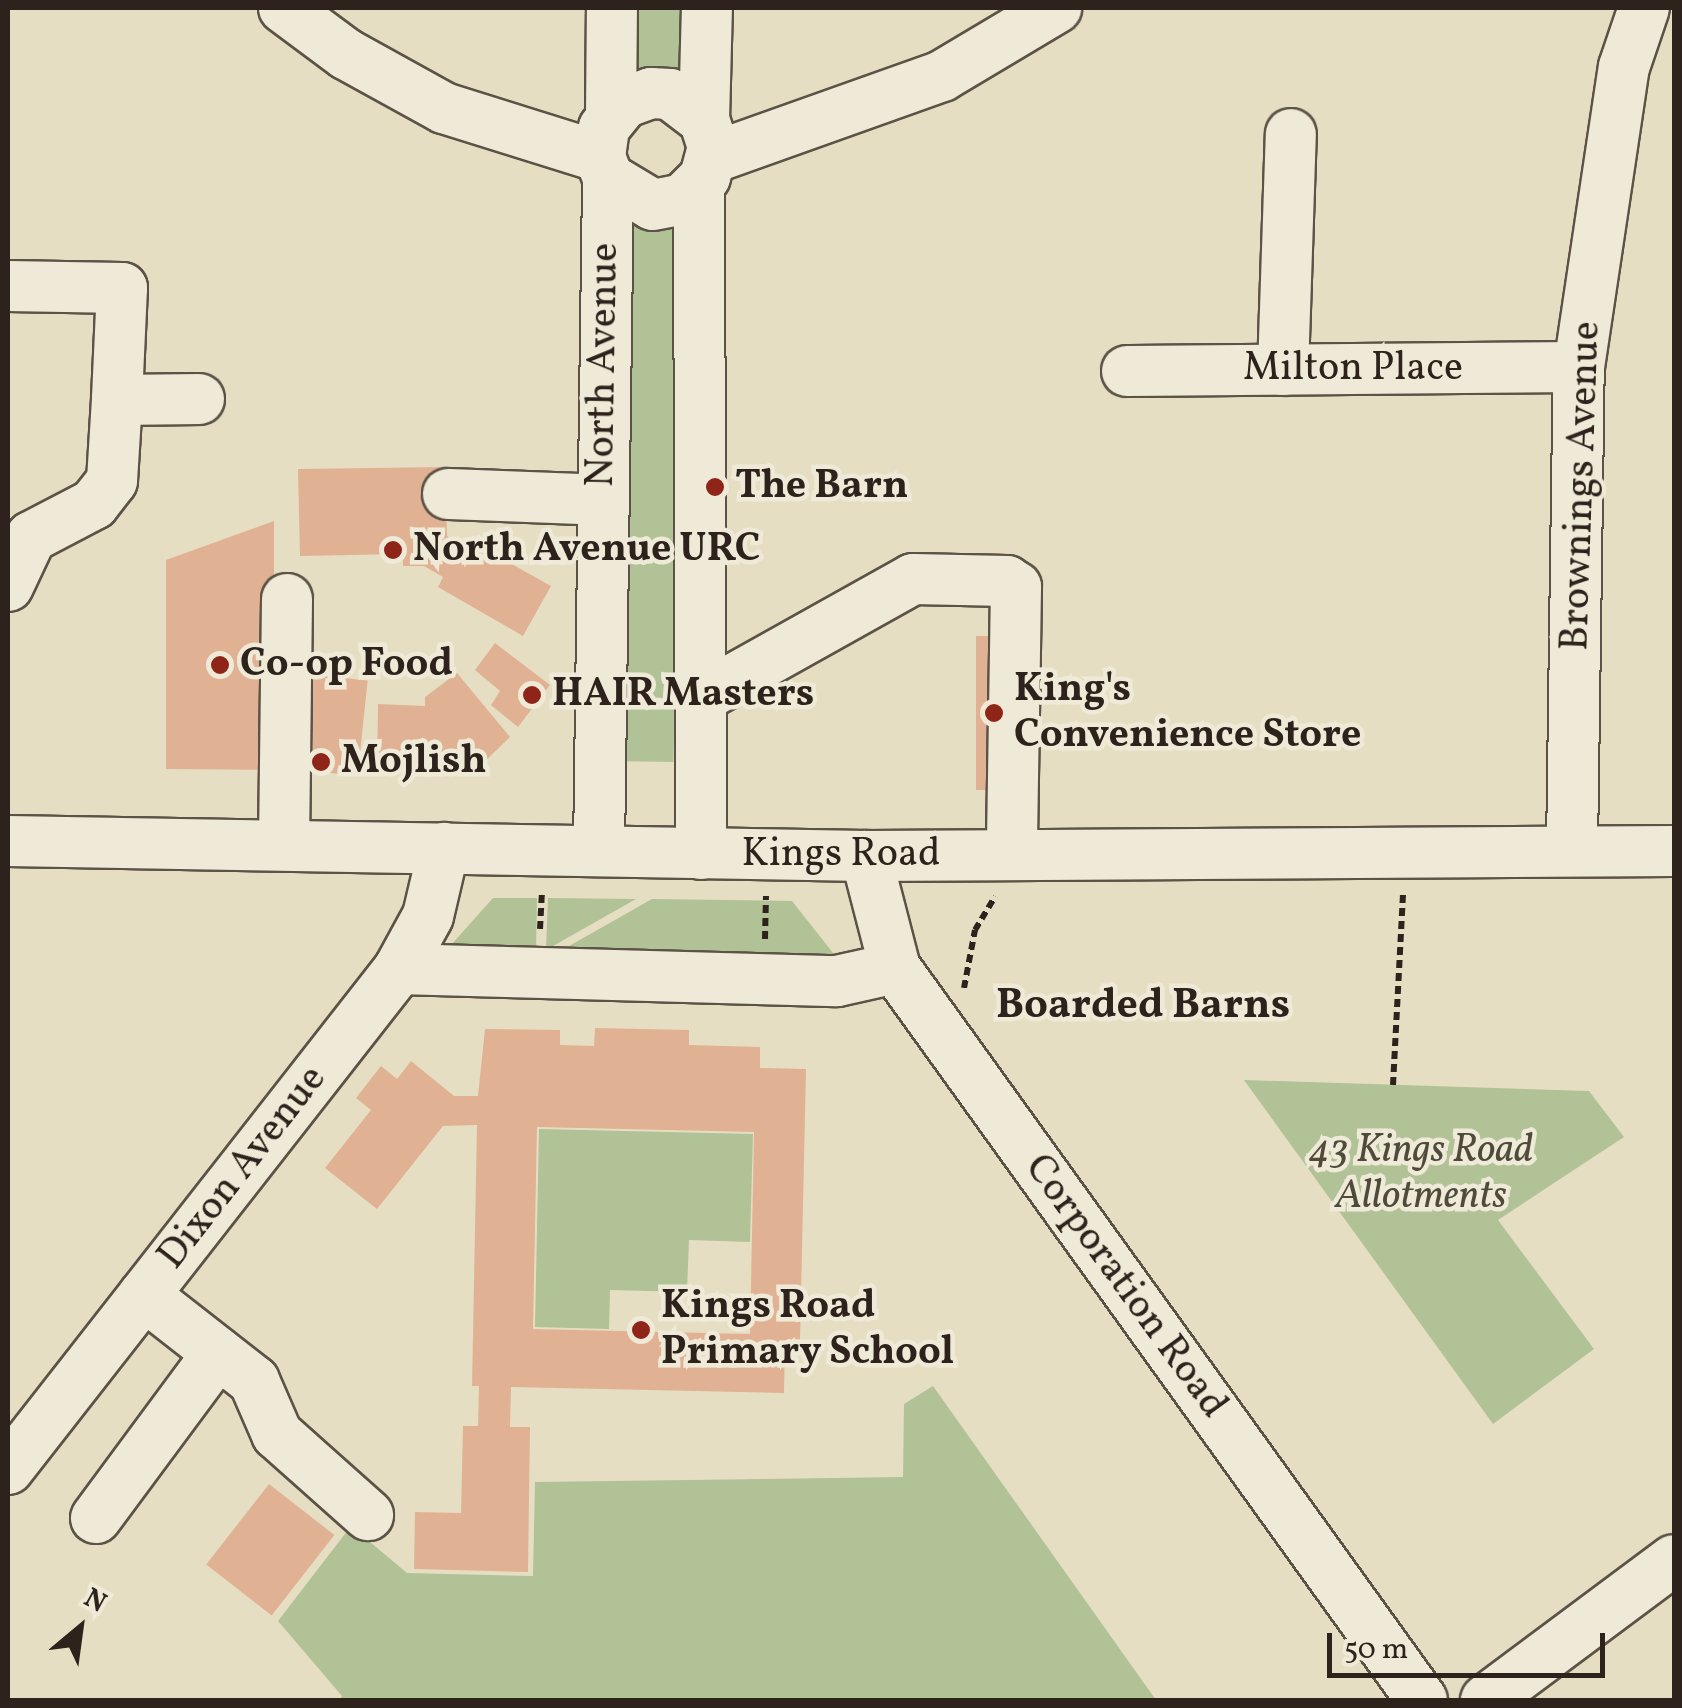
<!DOCTYPE html>
<style>
body{margin:0}
#map{position:relative;width:1682px;height:1708px;overflow:hidden;background:#e6dec2;font-family:Vollkorn,serif}
div>[style]{position:absolute}
.green>*{inset:0;background:#b1c297;transform-origin:0 0}
.building>*{inset:0;background:#e0b293;transform-origin:0 0}
.path>*{height:6px;margin-top:-3px;transform-origin:0;background:repeating-linear-gradient(90deg,#2e231c 0 8px,transparent 0 13px)}
.roads{filter:drop-shadow(2px 0 #5c5246) drop-shadow(-2px 0 #5c5246) drop-shadow(0 2px #5c5246) drop-shadow(0 -2px #5c5246)}
.minor>*{height:50px;margin:-25px;padding:0 25px;transform-origin:25px;border-radius:25px;background:#efead7}
.dots>*{width:28px;height:28px;translate:-50% -50%;box-sizing:border-box;border:5px solid #efead7;border-radius:50%}
span{translate:-50% -50%;white-space:nowrap;text-align:center;line-height:1.15;-webkit-text-stroke:9px #efead7;paint-order:stroke}
.street-label{font-size:40px;color:#2e231c}
.poi-label{font-size:40px;color:#2e231c;font-weight:700}
.left{translate:0 -50%;text-align:left}
.park-label{font-size:40px;color:#4f4b3b;font-style:italic}
.neighbourhood-label{font-size:42px;color:#2e231c;font-weight:700}
.frame{position:absolute;inset:0;border:10px solid #2e231c;pointer-events:none}
.north{position:absolute;left:30px;top:1578px;width:100px;height:100px;-webkit-text-stroke:8px #efead7;paint-order:stroke;rotate:29deg;font-size:28px;font-weight:700;line-height:40px;text-align:center;color:#2e231c}
.north::after{content:'';display:block;margin:auto;width:35px;height:45px;background:#2e231c;clip-path:polygon(50% 0,100% 100%,50% 72%,0 100%)}
.scale{position:absolute;left:1327px;top:1633px;width:278px;height:45px;box-sizing:border-box;border:5px solid #2e231c;border-top:0;padding-left:12px;font-size:30px;line-height:35px;white-space:nowrap;color:#2e231c;-webkit-text-stroke:8px #efead7;paint-order:stroke}
</style>
<div id="map">
<div class="green">
<div style="left:626px;top:8px;width:67px;height:68px"></div>
<div style="left:620px;top:215px;width:63px;height:546px;rotate:1deg"></div>
<div style="clip-path:polygon(493px 898px,537px 898px,536px 954px,455px 953px,451px 945px)"></div>
<div style="clip-path:polygon(548px 898px,636px 899px,546px 950px)"></div>
<div style="clip-path:polygon(652px 899px,792px 901px,837px 958px,555px 954px)"></div>
<div style="clip-path:polygon(1244px 1080px,1589px 1091px,1624px 1137px,1498px 1220px,1594px 1349px,1493px 1424px)"></div>
<div style="clip-path:polygon(539px 1129px,753px 1134px,750px 1242px,689px 1240px,687px 1292px,610px 1290px,609px 1329px,535px 1327px)"></div>
<div style="clip-path:polygon(933px 1386px,1156px 1700px,340px 1700px,342px 1696px,278px 1621px,351px 1526px,407px 1573px,533px 1576px,535px 1482px,903px 1477px,904px 1404px)"></div>
</div>
<div class="building">
<div style="clip-path:polygon(445px 467px,447px 536px,461px 545px,465px 538px,551px 586px,523px 636px,438px 587px,443px 577px,424px 566px,403px 566px,403px 554px,300px 556px,298px 469px)"></div>
<div style="clip-path:polygon(274px 521px,274px 770px,166px 769px,166px 560px)"></div>
<div style="left:976px;top:636px;width:38px;height:154px"></div>
<div style="clip-path:polygon(495px 643px,550px 685px,518px 727px,491px 705px,500px 691px,475px 670px)"></div>
<div style="clip-path:polygon(457px 673px,510px 737px,475px 771px,444px 770px,434px 752px,434px 773px,377px 772px,378px 704px,425px 706px,425px 697px)"></div>
<div style="left:307px;top:674px;width:61px;height:96px;rotate:6deg"></div>
<div style="clip-path:polygon(evenodd,595px 1028px,689px 1030px,689px 1045px,760px 1047px,760px 1068px,806px 1069px,800px 1341px,785px 1341px,784px 1393px,511px 1387px,510px 1427px,530px 1427px,528px 1572px,414px 1569px,415px 1512px,461px 1513px,463px 1426px,478px 1426px,479px 1386px,472px 1386px,477px 1125px,443px 1126px,377px 1209px,325px 1168px,371px 1110px,356px 1098px,381px 1066px,397px 1079px,411px 1061px,454px 1096px,478px 1096px,485px 1029px,560px 1030px,560px 1045px,594px 1046px,595px 1028px,537px 1127px,754px 1132px,750px 1334px,533px 1329px,537px 1127px)"></div>
<div style="left:269px;top:1484px;width:83px;height:102px;rotate:38deg"></div>
</div>
<div class="path">
<div style="left:540px;top:929px;width:37px;rotate:-87deg"></div>
<div style="left:765px;top:939px;width:43px;rotate:-88.7deg"></div>
<div style="left:964px;top:988px;width:59px;rotate:-79.3deg"></div>
<div style="left:975px;top:930px;width:39px;rotate:-59deg"></div>
<div style="left:1393px;top:1085px;width:192px;rotate:-87deg"></div>
</div>
<div class="roads">
<div class="minor">
<div style="left:284px;top:8px;width:77px;rotate:36.6deg"></div>
<div style="left:346px;top:54px;width:112px;rotate:28.9deg"></div>
<div style="left:444px;top:108px;width:164px;rotate:17.4deg"></div>
<div style="left:611px;top:115px;width:107px;rotate:-89.5deg"></div>
<div style="left:704px;top:120px;width:43px;rotate:-142.6deg"></div>
<div style="left:670px;top:94px;width:19px;rotate:-177deg"></div>
<div style="left:651px;top:93px;width:29px;rotate:160deg"></div>
<div style="left:624px;top:103px;width:32px;rotate:129deg"></div>
<div style="left:604px;top:128px;width:29px;rotate:98deg"></div>
<div style="left:600px;top:157px;width:22px;rotate:69deg"></div>
<div style="left:608px;top:178px;width:52px;rotate:31deg"></div>
<div style="left:653px;top:205px;width:31px;rotate:-11deg"></div>
<div style="left:683px;top:199px;width:31px;rotate:-45deg"></div>
<div style="left:705px;top:177px;width:31px;rotate:-75deg"></div>
<div style="left:713px;top:147px;width:28px;rotate:-108deg"></div>
<div style="left:704px;top:120px;width:112px;rotate:-88.5deg"></div>
<div style="left:712px;top:158px;width:244px;rotate:-19.6deg"></div>
<div style="left:942px;top:76px;width:133px;rotate:-30.8deg"></div>
<div style="left:699px;top:187px;width:667px;rotate:89.83deg"></div>
<div style="left:8px;top:286px;width:114px;rotate:1deg"></div>
<div style="left:122px;top:288px;width:112px;rotate:92.6deg"></div>
<div style="left:1283px;top:370px;width:236px;rotate:-88.1deg"></div>
<div style="left:1127px;top:371px;width:452px;rotate:-0.5deg"></div>
<div style="left:448px;top:494px;width:153px;rotate:2.2deg"></div>
<div style="left:8px;top:586px;width:54px;rotate:-64.9deg"></div>
<div style="left:31px;top:537px;width:71px;rotate:-27.6deg"></div>
<div style="left:94px;top:504px;width:29px;rotate:-52deg"></div>
<div style="left:112px;top:481px;width:81px;rotate:-86.5deg"></div>
<div style="left:117px;top:400px;width:82px;rotate:-0.7deg"></div>
<div style="left:700px;top:698px;width:244px;rotate:-29.2deg"></div>
<div style="left:913px;top:579px;width:94px;rotate:1.2deg"></div>
<div style="left:1007px;top:581px;width:11px;rotate:34deg"></div>
<div style="left:1016px;top:587px;width:268px;rotate:90.9deg"></div>
<div style="left:8px;top:841px;width:858px;rotate:1deg"></div>
<div style="left:866px;top:856px;width:808px;rotate:-0.35deg"></div>
<div style="left:284px;top:845px;width:246px;rotate:-89.3deg"></div>
<div style="left:1572px;top:850px;width:483px;rotate:-89.2deg"></div>
<div style="left:1579px;top:367px;width:303px;rotate:-81.5deg"></div>
<div style="left:1624px;top:67px;width:62px;rotate:-71.3deg"></div>
<div style="left:599px;top:851px;width:673px;rotate:-89.23deg"></div>
<div style="left:866px;top:856px;width:116px;rotate:75.5deg"></div>
<div style="left:895px;top:968px;width:902px;rotate:54.25deg"></div>
<div style="left:399px;top:969px;width:438px;rotate:1.6deg"></div>
<div style="left:837px;top:981px;width:59px;rotate:-12.6deg"></div>
<div style="left:144px;top:1295px;width:140px;rotate:38deg"></div>
<div style="left:254px;top:1381px;width:58px;rotate:66.5deg"></div>
<div style="left:277px;top:1434px;width:122px;rotate:41.7deg"></div>
<div style="left:8px;top:1469px;width:635px;rotate:-51.97deg"></div>
<div style="left:399px;top:969px;width:60px;rotate:-61.3deg"></div>
<div style="left:428px;top:916px;width:70px;rotate:-76.8deg"></div>
<div style="left:96px;top:1518px;width:205px;rotate:-53.5deg"></div>
<div style="left:1486px;top:1700px;width:234px;rotate:-36.7deg"></div>
</div>
</div>
<div class="dots">
<div style="left:715px;top:487px;background:#8f2418"></div>
<div style="left:393px;top:550px;background:#8f2418"></div>
<div style="left:220px;top:665px;background:#8f2418"></div>
<div style="left:532px;top:695px;background:#8f2418"></div>
<div style="left:994px;top:713px;background:#8f2418"></div>
<div style="left:321px;top:762px;background:#8f2418"></div>
<div style="left:641px;top:1330px;background:#8f2418"></div>
</div>
<div class="street-label">
<span style="left:604px;top:365px;rotate:-89deg">North Avenue</span>
<span style="left:1353px;top:369px">Milton Place</span>
<span style="left:1582px;top:486px;rotate:-88deg">Brownings Avenue</span>
<span style="left:841px;top:855px">Kings Road</span>
<span style="left:243px;top:1168px;rotate:-52deg">Dixon Avenue</span>
<span style="left:1125px;top:1287px;rotate:54deg">Corporation Road</span>
</div>
<div class="poi-label">
<span class="left" style="left:735px;top:487px">The Barn</span>
<span class="left" style="left:413px;top:550px">North Avenue URC</span>
<span class="left" style="left:240px;top:665px">Co-op Food</span>
<span class="left" style="left:1014px;top:713px">King's<br>Convenience Store</span>
<span class="left" style="left:552px;top:695px">HAIR Masters</span>
<span class="left" style="left:341px;top:762px">Mojlish</span>
<span class="left" style="left:661px;top:1330px">Kings Road<br>Primary School</span>
</div>
<div class="park-label">
<span style="left:1421px;top:1174px">43 Kings Road<br>Allotments</span>
</div>
<div class="neighbourhood-label">
<span style="left:1143px;top:1007px">Boarded Barns</span>
</div>
<div class="frame"></div>
<div class="north">N</div>
<div class="scale">50 m</div>
</div>
